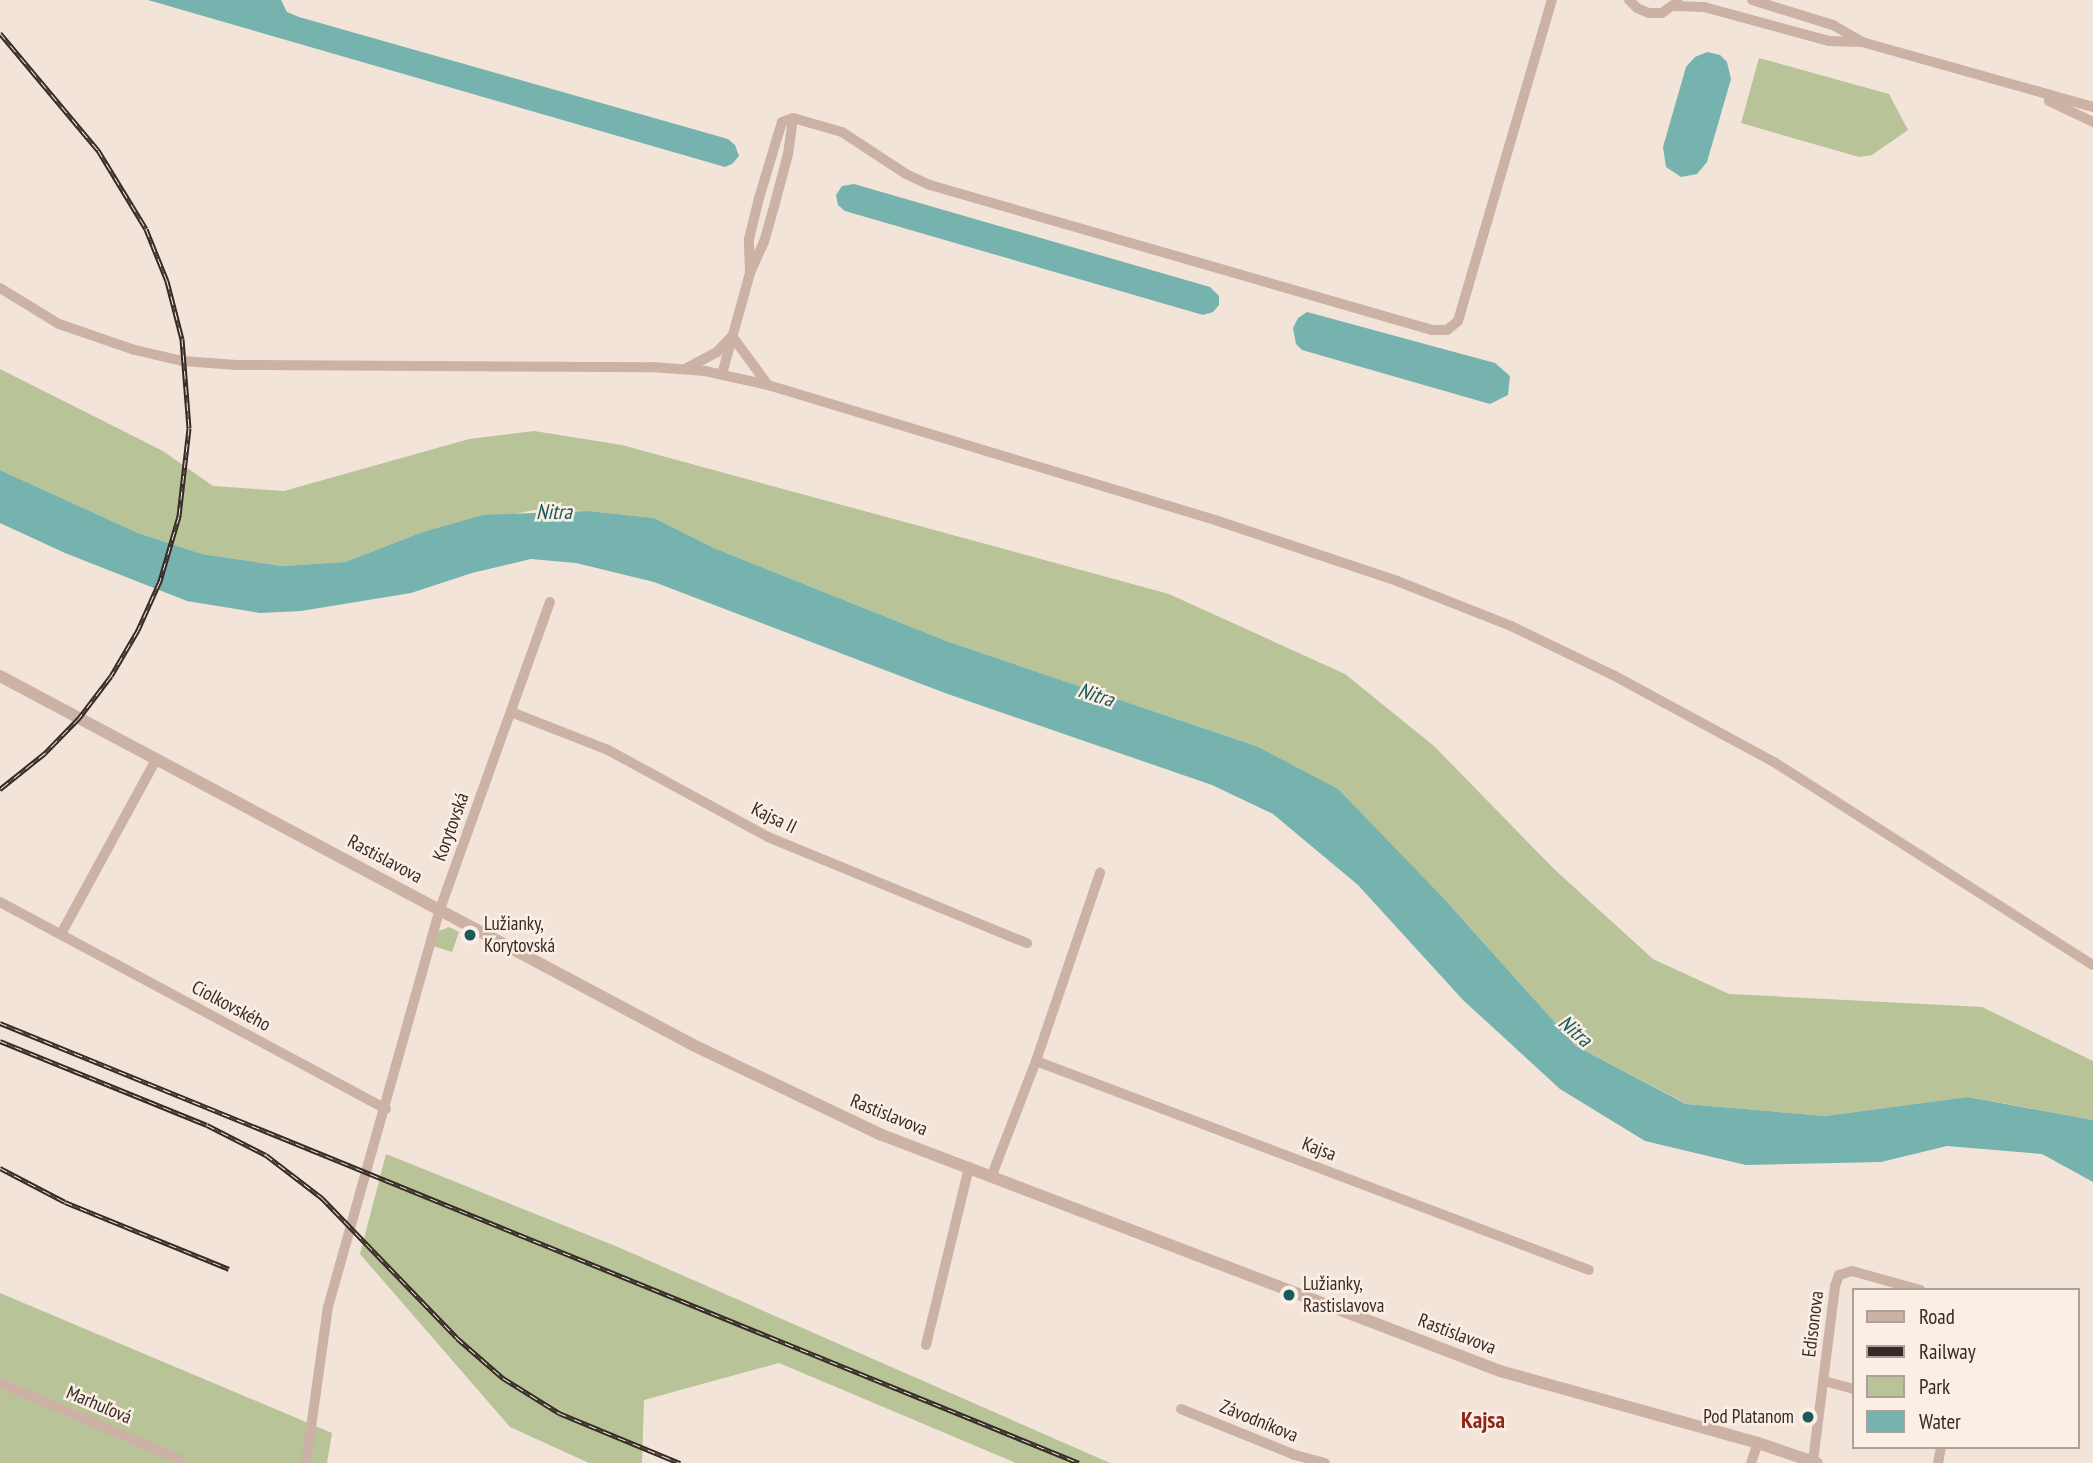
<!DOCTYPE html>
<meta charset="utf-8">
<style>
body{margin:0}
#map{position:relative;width:2093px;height:1463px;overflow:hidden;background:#f3e4d9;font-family:"PT Sans Narrow",sans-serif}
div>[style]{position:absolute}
.green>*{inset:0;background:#b9c398}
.water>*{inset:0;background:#76b2ae}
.minor>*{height:10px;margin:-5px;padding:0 5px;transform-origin:5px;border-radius:5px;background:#ccb2a4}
.tertiary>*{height:12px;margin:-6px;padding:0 6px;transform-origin:6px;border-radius:6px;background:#ccb2a4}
.rail>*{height:5px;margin-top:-2.5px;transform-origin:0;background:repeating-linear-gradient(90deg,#fbefe5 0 8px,#372a26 0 16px);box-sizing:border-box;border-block:2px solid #372a26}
.dots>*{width:19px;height:19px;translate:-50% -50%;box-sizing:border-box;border:4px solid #fbefe5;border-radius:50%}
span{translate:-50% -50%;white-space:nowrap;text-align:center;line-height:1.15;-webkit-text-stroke:5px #fbefe5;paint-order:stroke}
.street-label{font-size:19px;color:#372a26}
.poi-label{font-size:19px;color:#372a26}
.left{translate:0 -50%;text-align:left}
.right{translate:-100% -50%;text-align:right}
.water-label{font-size:21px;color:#195b59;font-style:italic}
.quarter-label{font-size:23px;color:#8c2819;font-weight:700}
.legend{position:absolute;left:1852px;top:1288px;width:228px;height:161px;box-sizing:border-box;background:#fbefe5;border:2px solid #ada099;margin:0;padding:9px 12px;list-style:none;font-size:21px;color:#372a26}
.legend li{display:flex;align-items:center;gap:14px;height:35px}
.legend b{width:35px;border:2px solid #ada099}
</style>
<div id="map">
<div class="green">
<div style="clip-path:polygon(1759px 58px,1889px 94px,1908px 130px,1872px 155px,1859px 157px,1741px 123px)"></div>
<div style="clip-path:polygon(0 369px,163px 451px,213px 486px,284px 491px,469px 439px,534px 431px,622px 445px,1169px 594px,1345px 674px,1434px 746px,1554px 869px,1653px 959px,1729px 994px,1982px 1007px,2093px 1061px,2093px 1120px,1969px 1097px,1825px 1116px,1687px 1104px,1576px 1046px,1447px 902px,1256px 746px,949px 642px,714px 548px,654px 518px,588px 511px,534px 510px,420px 533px,345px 562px,282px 566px,202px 554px,138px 533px,0 470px)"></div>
<div style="clip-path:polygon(449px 927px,459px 932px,452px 952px,433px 946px,439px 931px)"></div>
<div style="clip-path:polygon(386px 1154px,618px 1247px,1110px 1463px,1016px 1463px,779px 1363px,644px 1400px,642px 1463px,589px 1463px,510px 1427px,360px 1254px)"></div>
<div style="clip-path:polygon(0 1293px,332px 1433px,327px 1463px,0 1463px)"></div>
</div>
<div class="water">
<div style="clip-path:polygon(148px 0,281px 0,287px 12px,299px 17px,728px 139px,735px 145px,739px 156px,732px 164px,725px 167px)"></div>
<div style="clip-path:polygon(1707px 52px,1720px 55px,1727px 62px,1731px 79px,1707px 162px,1697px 174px,1681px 177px,1666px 167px,1663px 147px,1686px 67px,1695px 57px)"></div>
<div style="clip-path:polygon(854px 184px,1210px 287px,1219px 296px,1219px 305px,1213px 312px,1203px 315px,845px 211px,838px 205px,836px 195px,842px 186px)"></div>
<div style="clip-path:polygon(1307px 312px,1495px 363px,1510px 376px,1508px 395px,1490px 404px,1302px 350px,1296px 344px,1293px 328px,1298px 318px)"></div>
<div style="clip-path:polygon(0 470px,138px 533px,202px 554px,282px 566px,345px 562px,420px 533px,483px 515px,588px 511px,654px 518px,714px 548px,949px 642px,1256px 746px,1338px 789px,1447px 902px,1576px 1046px,1686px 1104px,1825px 1116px,1968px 1097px,2093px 1120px,2093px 1182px,2042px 1154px,1947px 1146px,1881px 1162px,1746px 1165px,1645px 1141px,1560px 1089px,1463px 1000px,1358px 885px,1273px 814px,1212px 785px,945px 693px,654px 582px,576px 563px,531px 559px,472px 573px,411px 593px,301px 611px,260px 613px,187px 601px,65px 553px,0 523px)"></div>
</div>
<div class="minor">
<div style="left:1629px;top:0;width:11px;rotate:45deg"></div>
<div style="left:1637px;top:8px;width:13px;rotate:23deg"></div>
<div style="left:1649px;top:13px;width:13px"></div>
<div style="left:1662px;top:13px;width:19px;rotate:-36deg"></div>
<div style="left:1752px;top:0;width:85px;rotate:17.2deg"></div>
<div style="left:1833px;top:25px;width:34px;rotate:30deg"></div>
<div style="left:1862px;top:42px;width:240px;rotate:15.7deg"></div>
<div style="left:1674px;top:6px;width:30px;rotate:2deg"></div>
<div style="left:1704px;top:7px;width:130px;rotate:15.2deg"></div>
<div style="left:1829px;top:41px;width:30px;rotate:2deg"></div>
<div style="left:2049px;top:101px;width:49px;rotate:25.5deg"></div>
<div style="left:750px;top:273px;width:34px;rotate:-92deg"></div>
<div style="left:749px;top:239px;width:42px;rotate:-76.3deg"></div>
<div style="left:759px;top:198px;width:79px;rotate:-73.2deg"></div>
<div style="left:782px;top:122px;width:12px;rotate:-20deg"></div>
<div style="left:793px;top:118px;width:51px;rotate:15.9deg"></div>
<div style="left:842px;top:132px;width:77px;rotate:33.3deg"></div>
<div style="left:906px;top:174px;width:26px;rotate:25deg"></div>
<div style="left:930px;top:185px;width:523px;rotate:16.11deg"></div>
<div style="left:1432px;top:330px;width:15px"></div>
<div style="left:1447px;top:330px;width:14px;rotate:-39deg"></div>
<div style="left:1458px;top:321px;width:334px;rotate:-73.7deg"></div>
<div style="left:0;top:288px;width:69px;rotate:31.4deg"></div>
<div style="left:59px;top:324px;width:80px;rotate:18.9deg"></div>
<div style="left:135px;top:350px;width:48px;rotate:13.2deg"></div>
<div style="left:182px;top:361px;width:55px;rotate:4.2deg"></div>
<div style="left:237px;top:365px;width:415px;rotate:0.3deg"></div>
<div style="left:652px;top:367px;width:53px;rotate:4.3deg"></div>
<div style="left:705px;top:371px;width:65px;rotate:12.5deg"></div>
<div style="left:768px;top:385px;width:473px;rotate:16.8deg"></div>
<div style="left:1221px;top:522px;width:186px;rotate:18.5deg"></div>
<div style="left:1397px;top:581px;width:123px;rotate:21.5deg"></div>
<div style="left:1511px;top:626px;width:113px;rotate:25.7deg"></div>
<div style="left:1613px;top:675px;width:183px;rotate:28.4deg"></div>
<div style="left:1774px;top:762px;width:378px;rotate:32.5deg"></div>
<div style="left:732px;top:336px;width:61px;rotate:53.7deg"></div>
<div style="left:687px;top:368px;width:34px;rotate:-28deg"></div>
<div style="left:717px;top:352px;width:19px;rotate:-47deg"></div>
<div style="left:722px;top:374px;width:105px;rotate:-74.5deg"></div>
<div style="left:750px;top:273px;width:34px;rotate:-66deg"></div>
<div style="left:764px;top:242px;width:41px;rotate:-74.2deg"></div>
<div style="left:775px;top:203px;width:51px;rotate:-75.1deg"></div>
<div style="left:788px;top:154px;width:36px;rotate:-82deg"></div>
<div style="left:511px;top:712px;width:104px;rotate:21.4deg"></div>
<div style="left:608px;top:750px;width:182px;rotate:28.5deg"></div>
<div style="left:768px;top:837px;width:280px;rotate:22.3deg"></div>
<div style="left:0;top:902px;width:438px;rotate:28.2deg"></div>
<div style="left:61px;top:934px;width:198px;rotate:-61.4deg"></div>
<div style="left:1036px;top:1061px;width:591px;rotate:20.7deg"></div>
<div style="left:992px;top:1175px;width:122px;rotate:-68.9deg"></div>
<div style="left:1036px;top:1061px;width:199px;rotate:-71.2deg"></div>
<div style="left:926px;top:1345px;width:183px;rotate:-76.4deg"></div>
<div style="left:1824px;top:1381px;width:30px;rotate:15deg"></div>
<div style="left:0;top:1383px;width:194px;rotate:23deg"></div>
<div style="left:179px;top:1459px;width:5px;rotate:53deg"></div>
<div style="left:1181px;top:1409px;width:123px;rotate:22deg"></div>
<div style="left:1295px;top:1455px;width:31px;rotate:15deg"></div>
<div style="left:1813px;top:1461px;width:176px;rotate:-82.8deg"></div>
<div style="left:1835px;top:1286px;width:12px;rotate:-70deg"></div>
<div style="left:1839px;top:1275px;width:14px;rotate:-17deg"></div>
<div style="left:1852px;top:1271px;width:71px;rotate:15.6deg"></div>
<div style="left:306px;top:1463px;width:158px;rotate:-82deg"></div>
<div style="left:328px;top:1307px;width:413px;rotate:-74.3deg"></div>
<div style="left:440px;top:909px;width:326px;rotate:-70.3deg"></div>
<div style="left:1751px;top:1463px;width:21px;rotate:-71deg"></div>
<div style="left:1938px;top:1463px;width:16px;rotate:-79deg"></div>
</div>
<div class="tertiary">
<div style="left:0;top:676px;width:785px;rotate:28.03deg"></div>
<div style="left:693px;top:1045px;width:209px;rotate:25.5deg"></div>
<div style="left:882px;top:1135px;width:662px;rotate:20.9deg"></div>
<div style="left:1500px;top:1371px;width:268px;rotate:15.6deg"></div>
<div style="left:1758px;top:1443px;width:62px;rotate:18.7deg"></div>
</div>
<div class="rail">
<div style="left:0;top:33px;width:153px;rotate:50.1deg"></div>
<div style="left:98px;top:150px;width:92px;rotate:58.7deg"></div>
<div style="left:146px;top:229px;width:56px;rotate:68deg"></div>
<div style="left:167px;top:281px;width:60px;rotate:75.5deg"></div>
<div style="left:182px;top:339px;width:89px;rotate:85.5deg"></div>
<div style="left:189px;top:428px;width:89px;rotate:96.5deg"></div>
<div style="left:179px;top:516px;width:68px;rotate:106.3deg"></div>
<div style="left:160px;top:581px;width:54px;rotate:114.2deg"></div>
<div style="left:138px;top:630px;width:53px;rotate:120.4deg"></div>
<div style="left:111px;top:676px;width:53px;rotate:127.3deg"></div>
<div style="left:79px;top:718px;width:49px;rotate:134.2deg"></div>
<div style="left:45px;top:753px;width:58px;rotate:141.3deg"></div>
<div style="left:0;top:1023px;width:1165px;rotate:22.18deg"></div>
<div style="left:0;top:1041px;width:223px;rotate:22.1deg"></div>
<div style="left:207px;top:1125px;width:66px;rotate:27deg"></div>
<div style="left:266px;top:1155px;width:71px;rotate:37.5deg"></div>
<div style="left:322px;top:1198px;width:194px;rotate:46deg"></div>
<div style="left:457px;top:1338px;width:61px;rotate:41deg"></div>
<div style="left:503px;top:1378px;width:66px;rotate:32deg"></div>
<div style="left:559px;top:1413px;width:131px;rotate:22.5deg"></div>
<div style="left:0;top:1168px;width:73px;rotate:27.6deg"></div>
<div style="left:65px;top:1202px;width:177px;rotate:22.2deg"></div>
</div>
<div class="dots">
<div style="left:470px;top:935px;background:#195b59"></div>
<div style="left:1289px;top:1295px;background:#195b59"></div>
<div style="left:1808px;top:1417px;background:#195b59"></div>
</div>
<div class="street-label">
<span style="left:774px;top:818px;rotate:26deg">Kajsa II</span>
<span style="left:451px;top:827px;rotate:-70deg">Korytovská</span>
<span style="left:385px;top:859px;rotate:28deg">Rastislavova</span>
<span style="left:231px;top:1006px;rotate:28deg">Ciolkovského</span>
<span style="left:889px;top:1115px;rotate:22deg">Rastislavova</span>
<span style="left:1319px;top:1149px;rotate:21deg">Kajsa</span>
<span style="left:1813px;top:1324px;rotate:-83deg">Edisonova</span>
<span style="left:1457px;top:1334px;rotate:21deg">Rastislavova</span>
<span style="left:99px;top:1405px;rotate:23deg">Marhuľová</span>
<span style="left:1259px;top:1421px;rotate:22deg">Závodníkova</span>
</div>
<div class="poi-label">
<span class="left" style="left:484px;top:935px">Lužianky,<br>Korytovská</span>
<span class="left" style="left:1303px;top:1295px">Lužianky,<br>Rastislavova</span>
<span class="right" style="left:1794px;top:1417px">Pod Platanom</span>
</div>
<div class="water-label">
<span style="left:554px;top:512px">Nitra</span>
<span style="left:1096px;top:695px;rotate:18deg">Nitra</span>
<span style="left:1575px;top:1031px;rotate:41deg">Nitra</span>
</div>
<div class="quarter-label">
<span style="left:1483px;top:1420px">Kajsa</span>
</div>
<ul class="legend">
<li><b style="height:9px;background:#ccb2a4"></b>Road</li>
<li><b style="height:9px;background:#372a26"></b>Railway</li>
<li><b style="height:19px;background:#b9c398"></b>Park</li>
<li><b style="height:19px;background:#76b2ae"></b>Water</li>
</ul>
</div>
